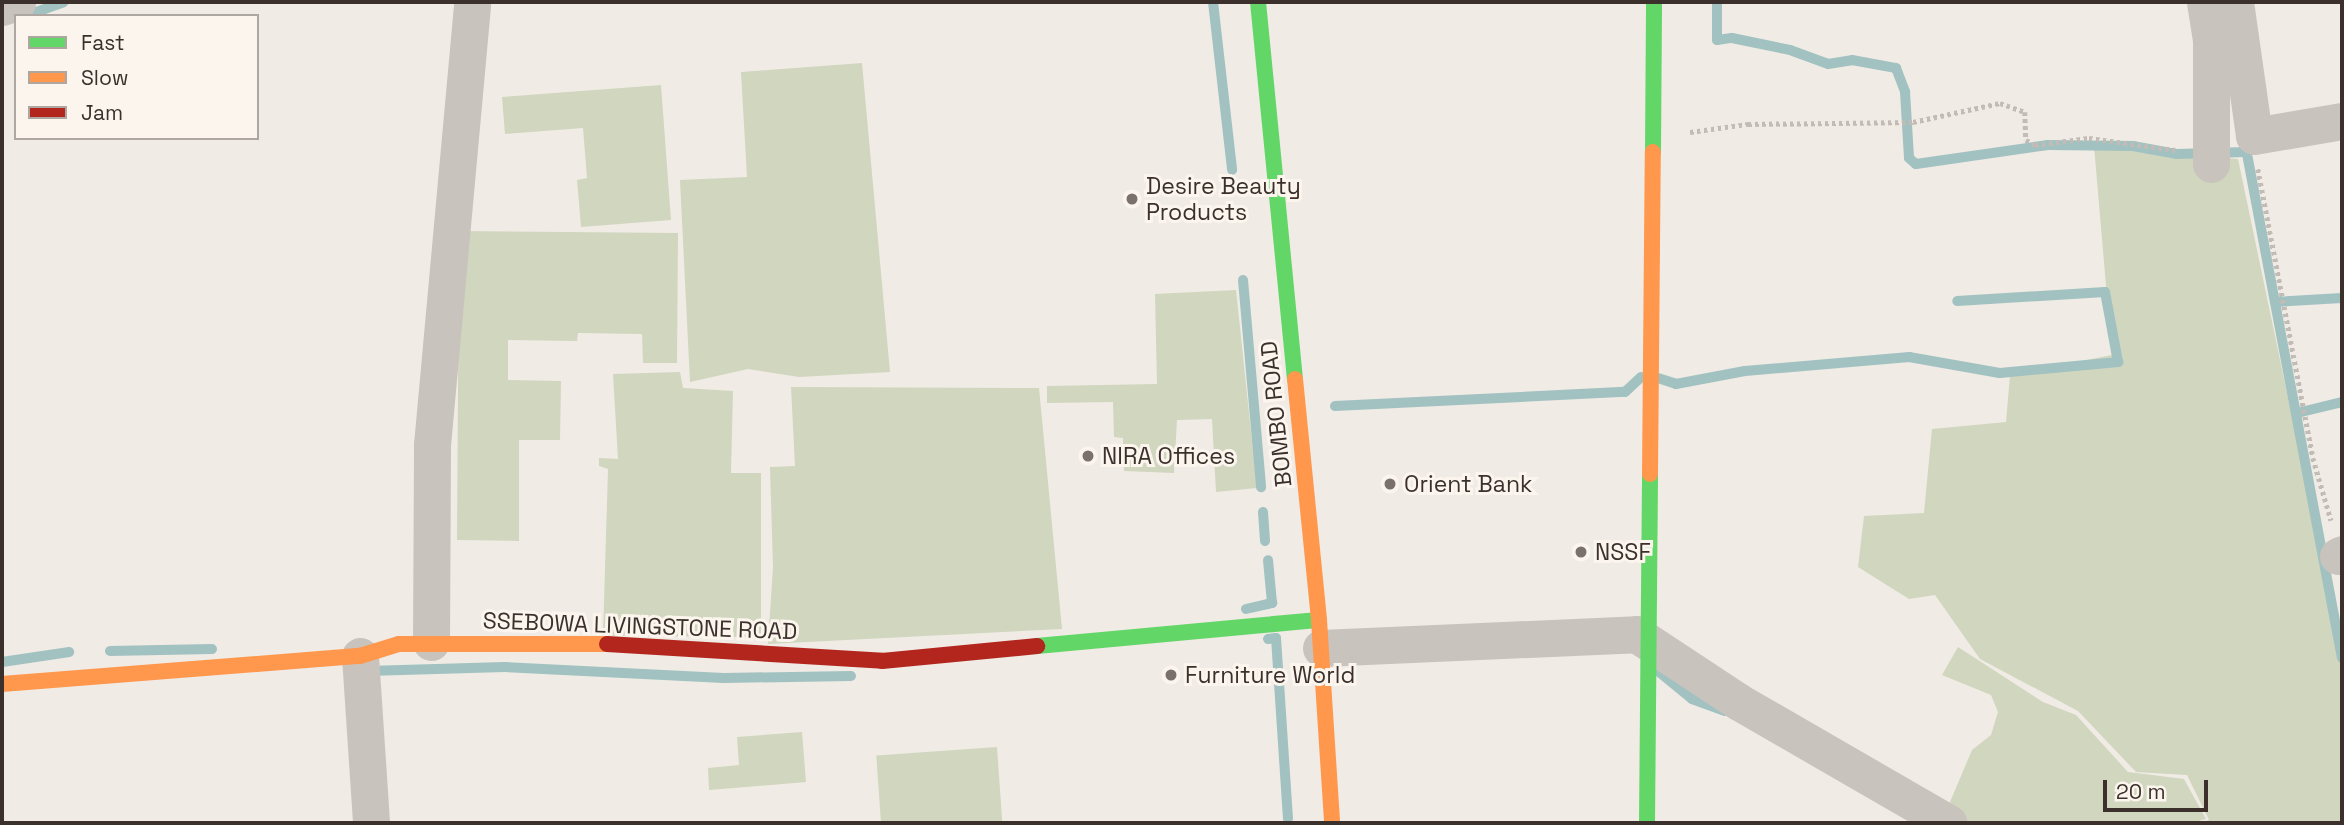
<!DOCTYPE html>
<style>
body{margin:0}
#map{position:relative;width:2344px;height:825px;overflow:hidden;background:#f0ebe5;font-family:"Space Grotesk",sans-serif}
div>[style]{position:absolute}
.green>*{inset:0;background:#d1d6bf;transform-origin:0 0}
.stream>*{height:10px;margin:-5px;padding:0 5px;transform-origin:5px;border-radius:5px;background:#a1c2c1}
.path>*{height:4.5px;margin-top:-2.25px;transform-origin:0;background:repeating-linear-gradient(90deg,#c2bbb6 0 3.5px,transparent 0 7px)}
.street>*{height:37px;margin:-18.5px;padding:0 18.5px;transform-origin:18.5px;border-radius:18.5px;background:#c9c3be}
.fast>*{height:16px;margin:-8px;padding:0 8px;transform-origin:8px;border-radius:8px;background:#63d668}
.slow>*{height:16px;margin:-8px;padding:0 8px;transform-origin:8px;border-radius:8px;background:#ff974d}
.jam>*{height:16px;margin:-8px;padding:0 8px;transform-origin:8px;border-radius:8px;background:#b3261e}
.dots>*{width:19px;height:19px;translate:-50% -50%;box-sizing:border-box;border:4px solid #fbf5ee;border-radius:50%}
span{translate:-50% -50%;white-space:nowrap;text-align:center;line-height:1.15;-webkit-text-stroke:6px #fbf5ee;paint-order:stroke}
.poi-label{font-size:23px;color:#3b302b}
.left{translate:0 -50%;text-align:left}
.street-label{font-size:23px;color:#3b302b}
.frame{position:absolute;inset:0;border:4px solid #3b302b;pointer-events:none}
.legend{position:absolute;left:14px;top:14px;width:245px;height:126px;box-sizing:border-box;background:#fbf5ee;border:2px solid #aea6a0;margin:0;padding:9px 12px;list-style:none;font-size:21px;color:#3b302b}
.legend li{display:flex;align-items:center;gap:14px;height:35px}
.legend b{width:35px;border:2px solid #aea6a0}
.scale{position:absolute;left:2103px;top:780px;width:105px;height:32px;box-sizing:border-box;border:4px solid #3b302b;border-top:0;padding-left:9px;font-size:21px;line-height:24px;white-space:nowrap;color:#3b302b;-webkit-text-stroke:5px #fbf5ee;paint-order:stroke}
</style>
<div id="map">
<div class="green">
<div style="clip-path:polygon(862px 63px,890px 372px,799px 377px,748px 369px,690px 382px,680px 180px,747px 177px,741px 72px)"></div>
<div style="clip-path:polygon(661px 85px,671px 220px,581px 227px,577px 180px,587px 178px,583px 128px,505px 134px,502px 97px)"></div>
<div style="clip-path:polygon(2094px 146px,2238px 159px,2342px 656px,2342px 823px,2201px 823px,2209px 820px,2187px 775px,2136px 772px,2078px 711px,1980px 659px,1935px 595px,1909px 599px,1858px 567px,1864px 516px,1924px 513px,1932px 429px,2006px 422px,2010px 375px,2112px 355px)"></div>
<div style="clip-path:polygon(459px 231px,678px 233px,677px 363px,643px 363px,642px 334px,578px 333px,577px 341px,508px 340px,508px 380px,561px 381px,560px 440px,519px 440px,519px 541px,457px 540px)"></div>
<div style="clip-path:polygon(1236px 290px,1257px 488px,1216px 492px,1212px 419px,1177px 420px,1174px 473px,1124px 471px,1123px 438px,1114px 437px,1113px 402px,1047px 403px,1047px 386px,1157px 384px,1155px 294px)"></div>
<div style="clip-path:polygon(680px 372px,683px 388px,733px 391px,731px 473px,761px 473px,761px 637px,603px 636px,608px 469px,599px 466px,599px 458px,618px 459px,613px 374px)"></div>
<div style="clip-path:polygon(791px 387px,1039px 388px,1062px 629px,768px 644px,773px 567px,770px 467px,795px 466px)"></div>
<div style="clip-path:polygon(1958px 647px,2043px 702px,2076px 715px,2128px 772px,2184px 779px,2206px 819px,2191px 823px,1961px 823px,1947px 809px,1972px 750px,1991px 735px,1998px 712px,1991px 695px,1942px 675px)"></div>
<div style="clip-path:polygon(802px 732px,806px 782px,709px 790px,708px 768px,739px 765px,737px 737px)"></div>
<div style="left:997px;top:747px;width:76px;height:121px;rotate:86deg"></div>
</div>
<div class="stream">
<div style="left:1213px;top:2px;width:169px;rotate:83.5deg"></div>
<div style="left:1717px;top:2px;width:38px;rotate:90deg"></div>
<div style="left:1717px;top:40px;width:15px;rotate:-8deg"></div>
<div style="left:1732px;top:38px;width:59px;rotate:11.7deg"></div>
<div style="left:1790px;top:50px;width:40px;rotate:20.2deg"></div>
<div style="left:1828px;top:64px;width:24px;rotate:-9deg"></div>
<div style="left:1852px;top:60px;width:45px;rotate:10.3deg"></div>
<div style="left:1896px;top:68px;width:26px;rotate:69deg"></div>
<div style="left:1905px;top:92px;width:66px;rotate:86.5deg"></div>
<div style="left:1909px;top:158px;width:9px;rotate:41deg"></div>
<div style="left:1916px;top:164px;width:133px;rotate:-8.2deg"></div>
<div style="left:2048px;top:145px;width:85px;rotate:0.7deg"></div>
<div style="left:2133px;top:146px;width:45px;rotate:10.3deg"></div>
<div style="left:2177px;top:154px;width:69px;rotate:-1.7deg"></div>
<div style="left:25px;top:16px;width:41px;rotate:-19.7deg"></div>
<div style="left:2244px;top:138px;width:529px;rotate:79.33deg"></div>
<div style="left:1243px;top:280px;width:208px;rotate:85deg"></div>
<div style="left:2275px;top:302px;width:67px;rotate:-3.4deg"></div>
<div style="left:1658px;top:378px;width:19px;rotate:18deg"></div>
<div style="left:1676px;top:384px;width:70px;rotate:-10.7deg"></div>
<div style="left:1745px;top:371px;width:165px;rotate:-4.9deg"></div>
<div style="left:1909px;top:357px;width:92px;rotate:10deg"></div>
<div style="left:2000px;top:373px;width:119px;rotate:-5.3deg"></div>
<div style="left:2118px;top:362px;width:71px;rotate:-100.5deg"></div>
<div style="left:2105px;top:292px;width:148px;rotate:176.5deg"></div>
<div style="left:1335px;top:406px;width:290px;rotate:-2.8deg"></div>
<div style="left:1625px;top:392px;width:22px;rotate:-43deg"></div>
<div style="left:2297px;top:413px;width:46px;rotate:-13.7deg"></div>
<div style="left:1263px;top:512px;width:29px;rotate:86deg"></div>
<div style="left:1246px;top:609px;width:27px;rotate:-13deg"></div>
<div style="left:1272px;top:603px;width:43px;rotate:-95.3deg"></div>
<div style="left:1268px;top:639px;width:8px;rotate:-7deg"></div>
<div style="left:1276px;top:638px;width:181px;rotate:86.2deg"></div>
<div style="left:110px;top:651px;width:102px;rotate:-1.1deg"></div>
<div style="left:2px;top:662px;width:68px;rotate:-8.5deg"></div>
<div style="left:367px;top:671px;width:138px;rotate:-1.7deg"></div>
<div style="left:505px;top:667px;width:219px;rotate:2.9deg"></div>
<div style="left:724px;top:678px;width:127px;rotate:-0.9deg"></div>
<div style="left:1659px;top:672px;width:43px;rotate:39.3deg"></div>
<div style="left:1692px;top:699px;width:35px;rotate:20deg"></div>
</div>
<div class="path">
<div style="left:1690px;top:132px;width:59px;rotate:-7.9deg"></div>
<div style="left:1748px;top:124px;width:165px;rotate:-0.7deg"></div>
<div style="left:1913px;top:122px;width:89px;rotate:-12.3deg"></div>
<div style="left:2000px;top:103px;width:27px;rotate:20deg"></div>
<div style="left:2025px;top:112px;width:28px;rotate:88deg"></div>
<div style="left:2026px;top:140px;width:10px;rotate:29deg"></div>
<div style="left:2035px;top:145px;width:54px;rotate:-7.4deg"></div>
<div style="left:2089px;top:138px;width:87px;rotate:7.9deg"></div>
<div style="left:2258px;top:169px;width:294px;rotate:79.2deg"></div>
<div style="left:2313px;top:458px;width:65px;rotate:73.8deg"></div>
</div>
<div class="street">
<div style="left:2205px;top:2px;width:38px;rotate:81deg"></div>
<div style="left:2211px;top:40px;width:124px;rotate:90deg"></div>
<div style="left:2235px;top:2px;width:135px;rotate:81.9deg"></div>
<div style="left:2254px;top:136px;width:89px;rotate:-9.7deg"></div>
<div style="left:2px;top:7px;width:16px;rotate:-18deg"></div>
<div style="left:2338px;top:556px;width:4px;rotate:-27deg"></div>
<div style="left:431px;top:642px;width:197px;rotate:-89.7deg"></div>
<div style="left:432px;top:445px;width:445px;rotate:-84.8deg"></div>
<div style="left:1321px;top:648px;width:315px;rotate:-2.5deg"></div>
<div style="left:1636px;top:634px;width:123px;rotate:33.4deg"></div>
<div style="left:1739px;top:702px;width:242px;rotate:30deg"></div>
<div style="left:360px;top:656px;width:167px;rotate:86.2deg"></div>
</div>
<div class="fast">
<div style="left:1258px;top:2px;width:379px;rotate:84.4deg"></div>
<div style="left:1653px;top:152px;width:150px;rotate:-89.6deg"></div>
<div style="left:1037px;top:646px;width:283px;rotate:-5.3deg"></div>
<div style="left:1647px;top:823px;width:349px;rotate:-89.5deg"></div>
</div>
<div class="slow">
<div style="left:1295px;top:379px;width:242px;rotate:84.3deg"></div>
<div style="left:1319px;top:620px;width:203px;rotate:86.3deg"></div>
<div style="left:1650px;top:474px;width:322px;rotate:-89.5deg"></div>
<div style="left:2px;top:684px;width:359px;rotate:-4.5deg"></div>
<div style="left:360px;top:656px;width:41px;rotate:-17.1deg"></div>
<div style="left:399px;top:644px;width:208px"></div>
</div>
<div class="jam">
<div style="left:607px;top:644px;width:276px;rotate:3.5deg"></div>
<div style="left:882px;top:661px;width:156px;rotate:-5.5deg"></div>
</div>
<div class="dots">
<div style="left:1132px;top:199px;background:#7a716c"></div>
<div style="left:1088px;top:456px;background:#7a716c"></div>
<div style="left:1390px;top:484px;background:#7a716c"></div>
<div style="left:1581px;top:552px;background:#7a716c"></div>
<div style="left:1171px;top:675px;background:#7a716c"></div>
</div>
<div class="poi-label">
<span class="left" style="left:1146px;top:199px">Desire Beauty<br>Products</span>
<span class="left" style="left:1102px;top:456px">NIRA Offices</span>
<span class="left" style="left:1404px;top:484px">Orient Bank</span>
<span class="left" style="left:1595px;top:552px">NSSF</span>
<span class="left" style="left:1185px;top:675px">Furniture World</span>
</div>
<div class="street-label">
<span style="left:1276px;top:414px;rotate:-96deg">BOMBO ROAD</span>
<span style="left:640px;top:626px;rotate:2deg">SSEBOWA LIVINGSTONE ROAD</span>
</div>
<div class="frame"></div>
<ul class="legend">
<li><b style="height:9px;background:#63d668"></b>Fast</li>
<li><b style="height:9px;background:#ff974d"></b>Slow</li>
<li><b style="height:9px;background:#b3261e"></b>Jam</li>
</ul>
<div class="scale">20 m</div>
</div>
